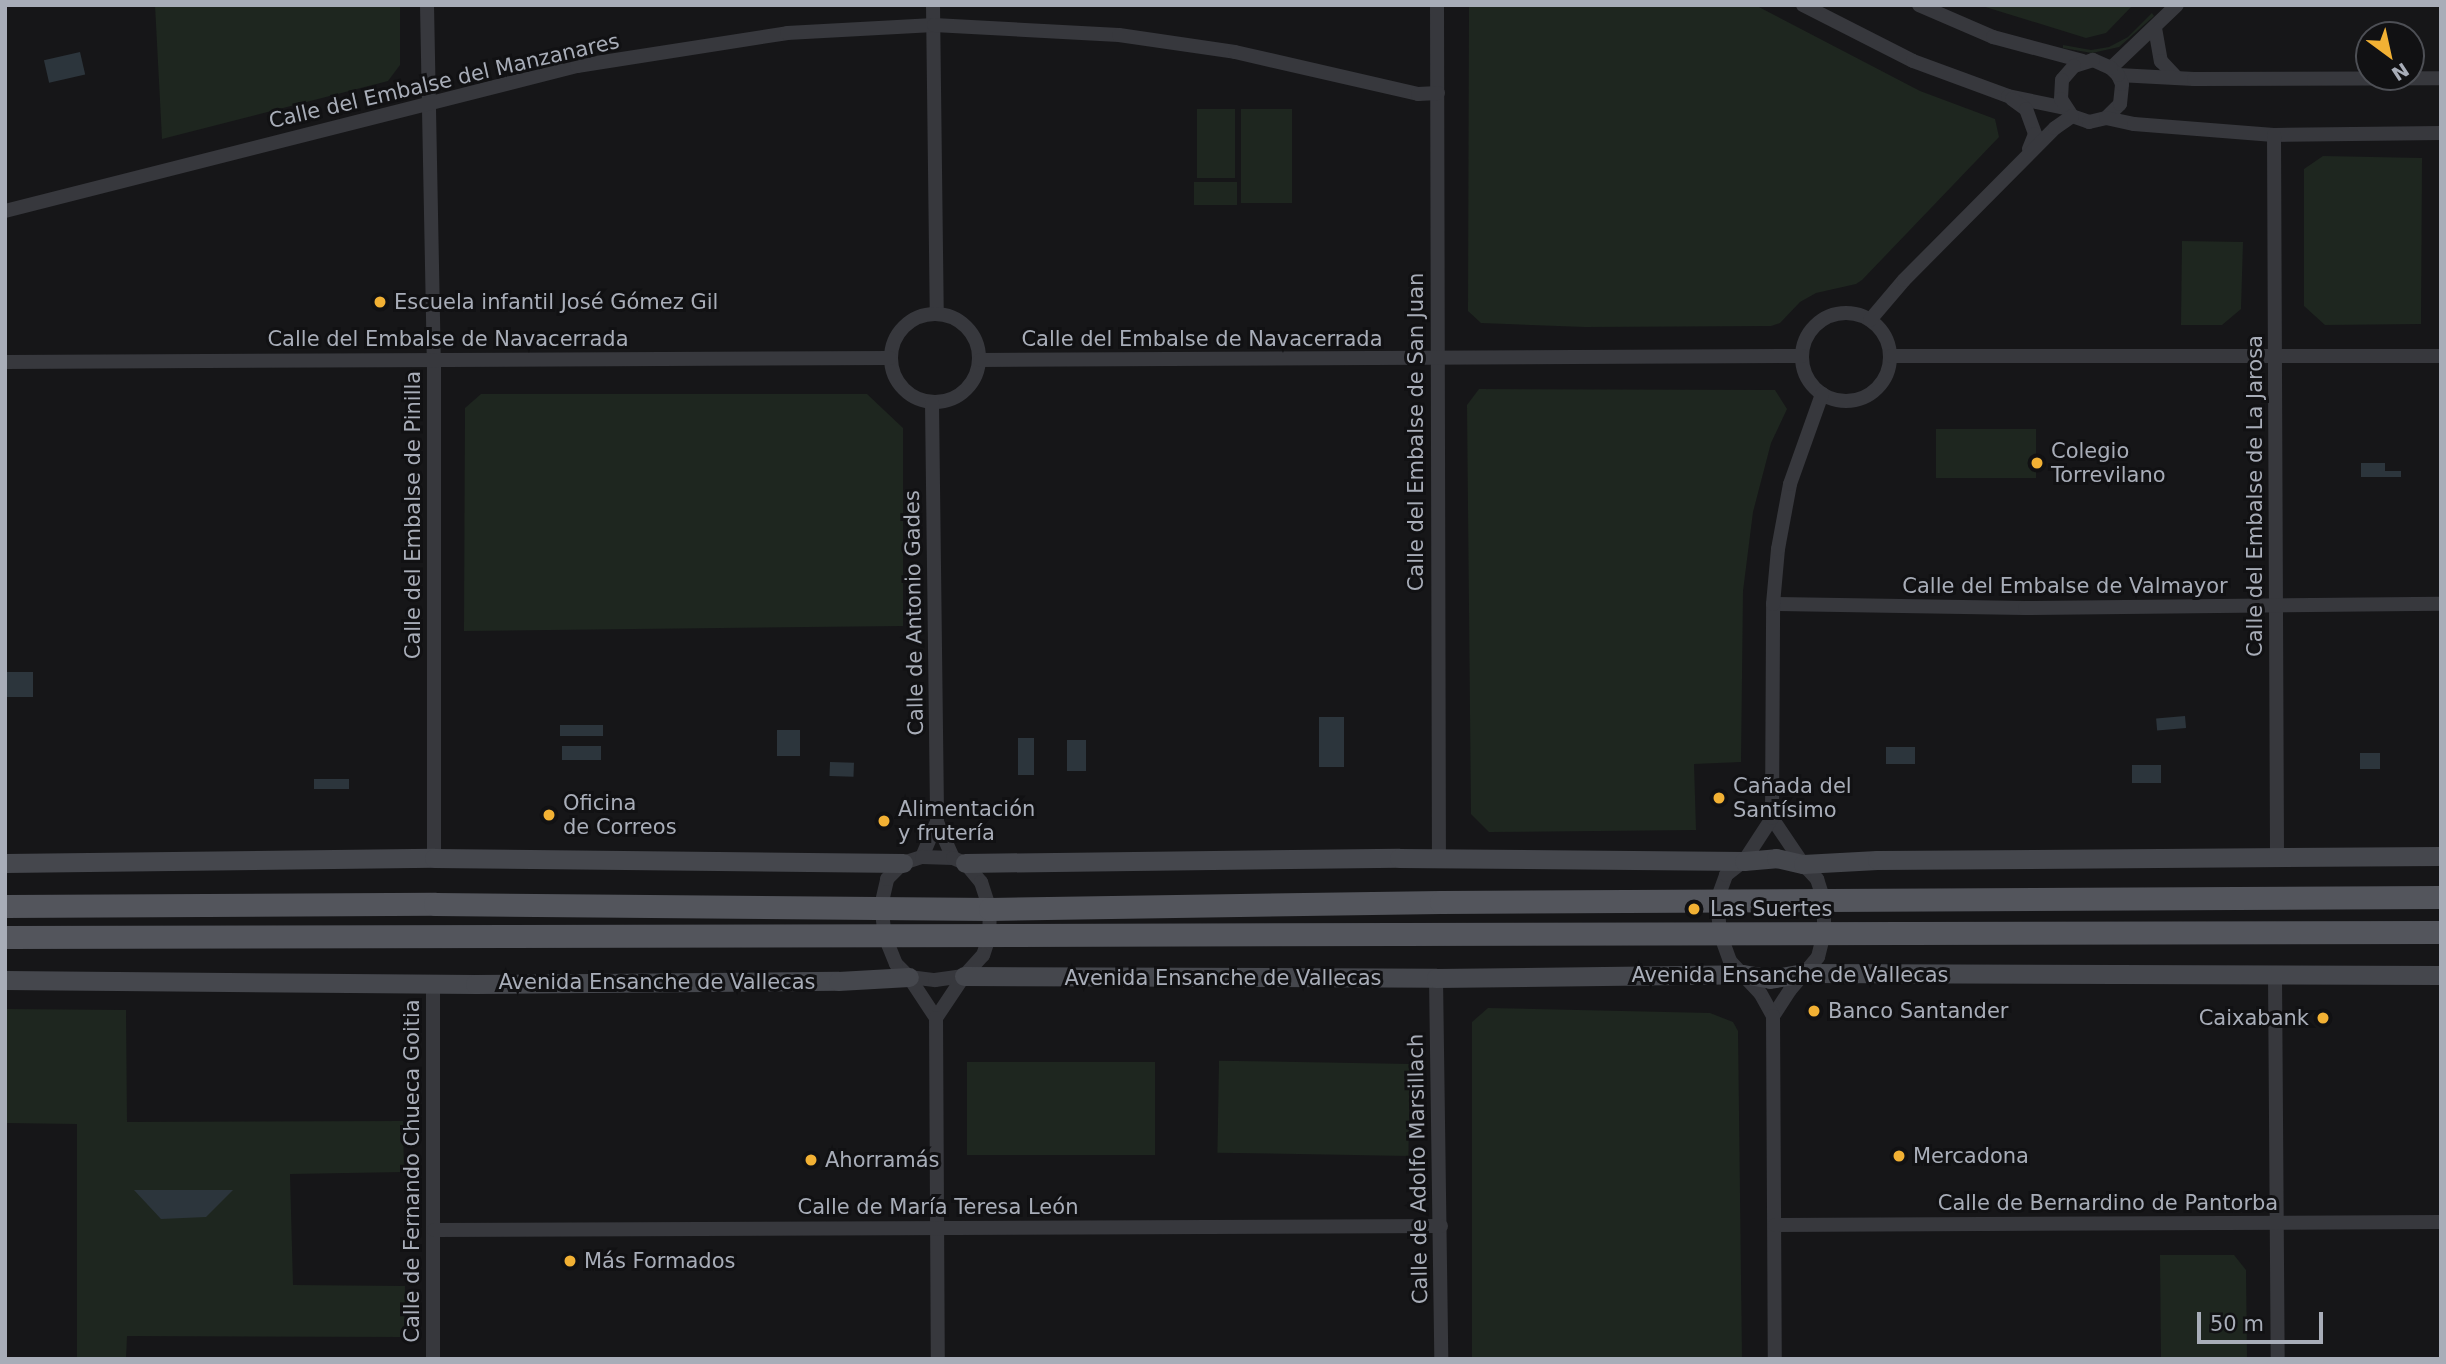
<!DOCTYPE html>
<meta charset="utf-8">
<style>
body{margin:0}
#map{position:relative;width:2446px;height:1364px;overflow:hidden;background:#161618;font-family:"DejaVu Sans",sans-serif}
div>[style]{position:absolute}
.green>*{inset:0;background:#1e261f;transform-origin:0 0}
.water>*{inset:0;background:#2c353c;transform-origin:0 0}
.street>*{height:14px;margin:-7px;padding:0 7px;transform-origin:7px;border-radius:7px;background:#37383d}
.street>.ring{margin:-7px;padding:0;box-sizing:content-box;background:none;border:14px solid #37383d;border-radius:50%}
.secondary>*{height:19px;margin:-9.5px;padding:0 9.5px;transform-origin:9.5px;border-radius:9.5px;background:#45474d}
.primary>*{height:23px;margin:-11.5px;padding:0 11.5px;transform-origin:11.5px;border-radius:11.5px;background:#53555c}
.dots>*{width:19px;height:19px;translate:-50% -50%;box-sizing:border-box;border:4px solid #111113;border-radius:50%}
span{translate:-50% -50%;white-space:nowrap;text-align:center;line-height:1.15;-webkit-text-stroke:6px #111113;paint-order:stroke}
.street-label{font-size:21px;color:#a8adb8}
.poi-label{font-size:21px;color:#a8adb8}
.left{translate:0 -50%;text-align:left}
.right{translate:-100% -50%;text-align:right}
.frame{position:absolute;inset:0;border:7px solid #a8adb8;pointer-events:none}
.north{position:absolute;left:2355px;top:21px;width:70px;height:70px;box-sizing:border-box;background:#111113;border:2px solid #4d4f55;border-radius:50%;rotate:147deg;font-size:19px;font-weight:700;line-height:28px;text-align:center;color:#a8adb8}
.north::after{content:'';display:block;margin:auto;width:24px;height:32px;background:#f2b134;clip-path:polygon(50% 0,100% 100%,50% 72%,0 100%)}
.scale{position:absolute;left:2197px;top:1312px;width:126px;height:32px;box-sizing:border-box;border:4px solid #a8adb8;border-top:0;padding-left:9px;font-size:21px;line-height:24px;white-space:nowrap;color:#a8adb8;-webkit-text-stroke:5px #111113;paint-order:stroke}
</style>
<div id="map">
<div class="green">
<div style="clip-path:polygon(155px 5px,400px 5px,400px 65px,388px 81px,162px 139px)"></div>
<div style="clip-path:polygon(1469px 5px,1755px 5px,1920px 91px,1995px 119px,1999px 137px,1862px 280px,1856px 284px,1816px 293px,1800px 302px,1780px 323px,1771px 326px,1585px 327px,1481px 323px,1468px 311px)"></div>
<div style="clip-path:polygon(1979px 5px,2133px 5px,2106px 33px,2086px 38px)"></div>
<div style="clip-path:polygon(2152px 13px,2154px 16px,2119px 47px,2092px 53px,2063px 48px,2063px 45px,2091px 50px,2109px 47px,2128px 37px)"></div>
<div style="left:1197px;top:109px;width:38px;height:69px"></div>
<div style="left:1241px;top:109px;width:51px;height:94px"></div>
<div style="clip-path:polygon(2323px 156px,2422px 158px,2421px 324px,2325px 325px,2304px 306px,2304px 169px)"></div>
<div style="left:1194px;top:182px;width:43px;height:23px"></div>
<div style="clip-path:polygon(2182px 241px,2243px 242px,2241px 309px,2222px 325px,2181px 325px)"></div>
<div style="clip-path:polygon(1479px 389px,1775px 390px,1787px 409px,1771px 443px,1753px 512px,1743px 591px,1741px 762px,1694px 764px,1696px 830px,1489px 832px,1471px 814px,1467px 405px)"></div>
<div style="clip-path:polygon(481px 394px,867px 394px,903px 428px,903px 626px,464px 631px,465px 408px)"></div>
<div style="left:1936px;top:429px;width:100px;height:49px"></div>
<div style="clip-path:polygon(1488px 1008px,1710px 1013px,1733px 1022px,1738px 1031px,1742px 1359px,1472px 1359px,1472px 1022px)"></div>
<div style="clip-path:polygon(5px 1009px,126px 1010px,127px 1122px,403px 1121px,404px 1172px,290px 1174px,293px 1285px,405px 1286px,404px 1337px,127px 1336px,126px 1359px,77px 1359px,77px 1124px,5px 1123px)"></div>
<div style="left:967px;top:1062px;width:188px;height:93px"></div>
<div style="left:1410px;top:1064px;width:92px;height:191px;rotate:91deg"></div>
<div style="clip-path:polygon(2160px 1255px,2234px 1255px,2246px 1270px,2247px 1359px,2161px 1359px)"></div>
</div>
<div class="water">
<div style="left:80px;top:52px;width:23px;height:37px;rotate:77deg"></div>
<div style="clip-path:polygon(2361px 463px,2385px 463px,2385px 471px,2401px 471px,2401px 477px,2361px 477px)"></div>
<div style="left:5px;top:672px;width:28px;height:25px"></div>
<div style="left:2185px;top:716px;width:12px;height:29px;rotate:85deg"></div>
<div style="left:1319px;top:717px;width:25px;height:50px"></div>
<div style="left:560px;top:725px;width:43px;height:11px"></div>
<div style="left:777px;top:730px;width:23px;height:26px"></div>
<div style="left:1018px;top:738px;width:16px;height:37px"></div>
<div style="left:1067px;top:740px;width:19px;height:31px"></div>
<div style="left:562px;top:746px;width:39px;height:14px"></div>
<div style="left:1886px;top:747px;width:29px;height:17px"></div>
<div style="left:2380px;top:753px;width:16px;height:20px;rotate:90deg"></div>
<div style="left:830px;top:762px;width:24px;height:14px;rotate:2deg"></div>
<div style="left:2132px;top:765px;width:29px;height:18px"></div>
<div style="left:314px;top:779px;width:35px;height:10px"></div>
<div style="clip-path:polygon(134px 1190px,233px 1190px,206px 1217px,161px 1219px)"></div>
</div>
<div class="street">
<div style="left:427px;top:5px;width:356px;rotate:88.9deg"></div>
<div style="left:434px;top:361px;width:497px;rotate:90deg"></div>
<div style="left:933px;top:5px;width:309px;rotate:89.3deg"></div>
<div style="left:1437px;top:5px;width:853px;rotate:89.87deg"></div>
<div style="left:1803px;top:5px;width:123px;rotate:27deg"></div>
<div style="left:1913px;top:61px;width:101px;rotate:20.2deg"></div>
<div style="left:2008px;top:96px;width:58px;rotate:11.9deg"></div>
<div style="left:1919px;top:5px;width:81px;rotate:23.4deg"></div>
<div style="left:1993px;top:37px;width:93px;rotate:14.9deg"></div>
<div style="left:2155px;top:28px;width:34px;rotate:80deg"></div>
<div style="left:2161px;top:61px;width:22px;rotate:47deg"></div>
<div style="left:2111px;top:68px;width:91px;rotate:-43.7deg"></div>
<div style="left:2118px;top:75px;width:76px;rotate:3deg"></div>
<div style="left:2194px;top:79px;width:247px;rotate:-0.2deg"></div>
<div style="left:2012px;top:99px;width:17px;rotate:36deg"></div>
<div style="left:2026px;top:109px;width:27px;rotate:70deg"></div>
<div style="left:2035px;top:134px;width:16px;rotate:112deg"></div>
<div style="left:2106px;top:118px;width:20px;rotate:-45deg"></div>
<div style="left:2120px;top:104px;width:20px;rotate:-84deg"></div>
<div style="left:2122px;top:84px;width:10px;rotate:-114deg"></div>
<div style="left:2118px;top:75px;width:10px;rotate:-135deg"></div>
<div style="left:2111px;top:68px;width:20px;rotate:-156deg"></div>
<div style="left:2093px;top:60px;width:20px;rotate:162deg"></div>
<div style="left:2074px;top:66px;width:18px;rotate:131deg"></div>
<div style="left:2062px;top:80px;width:19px;rotate:93deg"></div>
<div style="left:2061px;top:99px;width:20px;rotate:57deg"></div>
<div style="left:2072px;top:116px;width:18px;rotate:19deg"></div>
<div style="left:2089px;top:122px;width:17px;rotate:-13deg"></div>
<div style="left:2106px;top:118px;width:29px;rotate:12deg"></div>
<div style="left:2134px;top:124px;width:140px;rotate:4.5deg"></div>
<div style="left:2274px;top:135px;width:167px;rotate:-0.7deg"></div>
<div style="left:2274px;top:135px;width:722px;rotate:89.76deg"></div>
<div style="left:5px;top:211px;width:590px;rotate:-14.22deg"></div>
<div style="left:577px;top:66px;width:213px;rotate:-8.9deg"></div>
<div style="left:787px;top:33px;width:147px;rotate:-3.1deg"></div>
<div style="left:934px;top:25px;width:185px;rotate:3.1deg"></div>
<div style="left:1119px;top:35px;width:117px;rotate:8.3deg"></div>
<div style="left:1235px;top:52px;width:188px;rotate:12.9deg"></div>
<div style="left:1418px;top:94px;width:20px;rotate:-3deg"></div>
<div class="ring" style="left:1802px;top:313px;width:74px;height:74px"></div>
<div class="ring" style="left:891px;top:314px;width:74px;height:74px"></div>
<div style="left:1870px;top:320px;width:52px;rotate:-49.6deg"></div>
<div style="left:1904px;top:280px;width:214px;rotate:-45.2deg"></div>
<div style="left:2055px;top:128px;width:21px;rotate:-35deg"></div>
<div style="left:1891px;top:356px;width:550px"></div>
<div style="left:980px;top:360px;width:822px;rotate:-0.28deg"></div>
<div style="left:5px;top:362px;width:885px;rotate:-0.26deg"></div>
<div style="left:932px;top:403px;width:419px;rotate:89.3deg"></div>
<div style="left:1773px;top:604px;width:252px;rotate:0.9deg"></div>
<div style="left:2025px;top:608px;width:416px;rotate:-0.6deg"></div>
<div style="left:1772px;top:818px;width:55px;rotate:56deg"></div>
<div style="left:1803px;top:864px;width:21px;rotate:47deg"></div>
<div style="left:1817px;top:879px;width:22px;rotate:72deg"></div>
<div style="left:1824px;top:900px;width:33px;rotate:90deg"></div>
<div style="left:1824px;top:933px;width:25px;rotate:104deg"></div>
<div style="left:1818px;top:957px;width:43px;rotate:130.3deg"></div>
<div style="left:1790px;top:990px;width:31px;rotate:123deg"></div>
<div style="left:1773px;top:1016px;width:26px;rotate:-119deg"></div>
<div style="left:1760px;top:993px;width:44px;rotate:-133.2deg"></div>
<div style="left:1730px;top:961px;width:30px;rotate:-110deg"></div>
<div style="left:1720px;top:933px;width:33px;rotate:-95deg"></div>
<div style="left:1717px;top:900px;width:27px;rotate:-70deg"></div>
<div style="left:1726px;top:875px;width:23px;rotate:-38deg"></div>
<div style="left:1744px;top:861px;width:51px;rotate:-56.9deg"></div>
<div style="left:1772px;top:818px;width:214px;rotate:-89.7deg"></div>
<div style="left:1773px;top:604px;width:55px;rotate:-84.8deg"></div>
<div style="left:1778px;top:549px;width:66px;rotate:-79.5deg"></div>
<div style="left:1790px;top:484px;width:96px;rotate:-70.4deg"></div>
<div style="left:922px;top:857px;width:38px;rotate:-67deg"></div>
<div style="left:937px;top:822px;width:39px;rotate:66deg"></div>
<div style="left:2275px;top:975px;width:384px;rotate:89.6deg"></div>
<div style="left:909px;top:977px;width:26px;rotate:7deg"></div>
<div style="left:935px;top:980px;width:29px;rotate:-8deg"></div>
<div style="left:1436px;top:978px;width:381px;rotate:89.2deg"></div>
<div style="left:433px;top:982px;width:377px;rotate:90deg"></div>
<div style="left:1773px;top:1016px;width:343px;rotate:89.7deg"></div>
<div style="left:936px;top:1018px;width:49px;rotate:-123.4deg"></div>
<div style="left:909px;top:977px;width:18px;rotate:-135deg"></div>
<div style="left:896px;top:964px;width:29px;rotate:-112deg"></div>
<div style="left:885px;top:937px;width:31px;rotate:-97deg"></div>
<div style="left:881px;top:906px;width:28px;rotate:-77deg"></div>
<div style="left:887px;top:879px;width:23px;rotate:-45deg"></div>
<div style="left:903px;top:863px;width:20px;rotate:-18deg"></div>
<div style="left:922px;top:857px;width:31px;rotate:2deg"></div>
<div style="left:953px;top:858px;width:13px;rotate:23deg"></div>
<div style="left:965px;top:863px;width:25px;rotate:50deg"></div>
<div style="left:981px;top:882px;width:28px;rotate:72deg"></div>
<div style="left:990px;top:909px;width:28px;rotate:92deg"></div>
<div style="left:989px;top:937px;width:19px;rotate:108deg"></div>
<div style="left:983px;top:955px;width:28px;rotate:132deg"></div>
<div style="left:964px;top:976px;width:50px;rotate:123.7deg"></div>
<div style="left:936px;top:1018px;width:341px;rotate:89.7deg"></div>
<div style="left:1775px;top:1225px;width:666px;rotate:-0.26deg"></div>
<div style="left:434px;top:1230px;width:1007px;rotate:-0.23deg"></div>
</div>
<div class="secondary">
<div style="left:5px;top:863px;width:429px;rotate:-0.7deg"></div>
<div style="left:434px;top:858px;width:469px;rotate:0.6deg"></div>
<div style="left:965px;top:863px;width:434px;rotate:-0.7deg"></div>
<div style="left:1399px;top:858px;width:345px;rotate:0.5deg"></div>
<div style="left:1744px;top:861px;width:32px;rotate:-5deg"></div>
<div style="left:1776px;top:858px;width:28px;rotate:13deg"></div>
<div style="left:1803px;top:864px;width:74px;rotate:-3.1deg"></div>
<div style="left:1877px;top:860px;width:564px;rotate:-0.41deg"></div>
<div style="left:964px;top:976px;width:472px;rotate:0.2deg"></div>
<div style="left:1436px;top:978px;width:307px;rotate:-0.7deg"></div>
<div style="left:1743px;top:974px;width:27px;rotate:10deg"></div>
<div style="left:1770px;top:979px;width:35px;rotate:-10deg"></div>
<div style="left:1804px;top:973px;width:637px;rotate:0.18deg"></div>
<div style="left:5px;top:980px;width:470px;rotate:0.5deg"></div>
<div style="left:475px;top:984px;width:363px;rotate:-0.5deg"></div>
<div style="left:838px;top:981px;width:71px;rotate:-3.2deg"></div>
</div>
<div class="primary">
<div style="left:5px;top:906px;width:430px;rotate:-0.3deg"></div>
<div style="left:435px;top:904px;width:555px;rotate:0.52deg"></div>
<div style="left:990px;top:909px;width:451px;rotate:-0.9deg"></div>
<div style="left:1441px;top:902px;width:1000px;rotate:-0.29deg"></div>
<div style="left:5px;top:937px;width:2436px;rotate:-0.12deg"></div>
</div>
<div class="dots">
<div style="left:380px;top:302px;background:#f2b134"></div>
<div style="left:2037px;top:463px;background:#f2b134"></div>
<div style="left:1719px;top:798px;background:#f2b134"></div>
<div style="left:549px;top:815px;background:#f2b134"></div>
<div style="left:884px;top:821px;background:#f2b134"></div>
<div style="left:1694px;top:909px;background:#f2b134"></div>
<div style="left:1814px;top:1011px;background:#f2b134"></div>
<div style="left:2323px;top:1018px;background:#f2b134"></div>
<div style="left:1899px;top:1156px;background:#f2b134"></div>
<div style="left:811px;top:1160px;background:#f2b134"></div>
<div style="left:570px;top:1261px;background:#f2b134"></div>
</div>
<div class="street-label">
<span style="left:444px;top:81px;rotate:-13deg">Calle del Embalse del Manzanares</span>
<span style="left:448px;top:339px">Calle del Embalse de Navacerrada</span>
<span style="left:1202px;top:339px">Calle del Embalse de Navacerrada</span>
<span style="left:1416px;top:432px;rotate:-90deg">Calle del Embalse de San Juan</span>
<span style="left:2255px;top:496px;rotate:-90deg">Calle del Embalse de La Jarosa</span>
<span style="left:413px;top:515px;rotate:-90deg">Calle del Embalse de Pinilla</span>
<span style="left:2065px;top:586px">Calle del Embalse de Valmayor</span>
<span style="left:914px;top:613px;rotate:-91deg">Calle de Antonio Gades</span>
<span style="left:1790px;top:975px">Avenida Ensanche de Vallecas</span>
<span style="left:1223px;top:978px">Avenida Ensanche de Vallecas</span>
<span style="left:657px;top:982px">Avenida Ensanche de Vallecas</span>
<span style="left:1418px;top:1169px;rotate:-91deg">Calle de Adolfo Marsillach</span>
<span style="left:412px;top:1171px;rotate:-90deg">Calle de Fernando Chueca Goitia</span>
<span style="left:2108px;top:1203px">Calle de Bernardino de Pantorba</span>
<span style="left:938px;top:1207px">Calle de María Teresa León</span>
</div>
<div class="poi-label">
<span class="left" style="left:394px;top:302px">Escuela infantil José Gómez Gil</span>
<span class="left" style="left:2051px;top:463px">Colegio<br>Torrevilano</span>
<span class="left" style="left:1733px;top:798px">Cañada del<br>Santísimo</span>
<span class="left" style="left:563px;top:815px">Oficina<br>de Correos</span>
<span class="left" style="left:898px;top:821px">Alimentación<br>y frutería</span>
<span class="left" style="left:1710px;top:909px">Las Suertes</span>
<span class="left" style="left:1828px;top:1011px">Banco Santander</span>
<span class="right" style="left:2309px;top:1018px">Caixabank</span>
<span class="left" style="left:1913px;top:1156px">Mercadona</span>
<span class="left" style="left:825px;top:1160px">Ahorramás</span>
<span class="left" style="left:584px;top:1261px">Más Formados</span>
</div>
<div class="frame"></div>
<div class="north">N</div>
<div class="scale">50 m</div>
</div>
